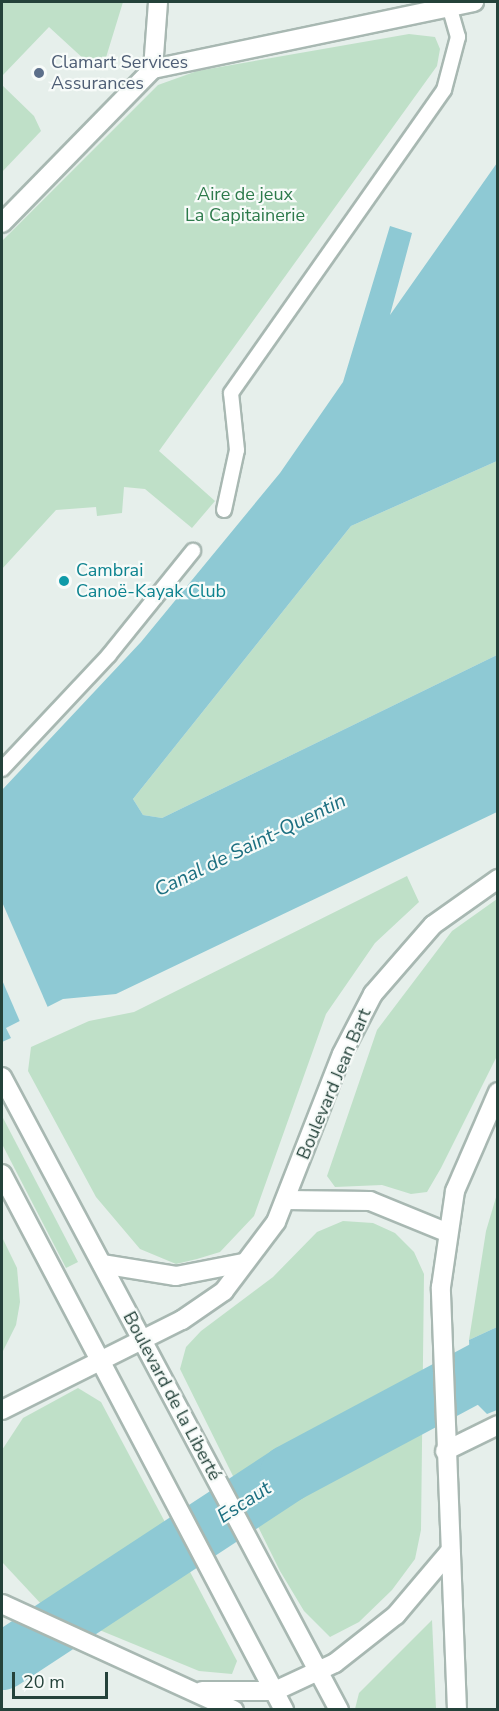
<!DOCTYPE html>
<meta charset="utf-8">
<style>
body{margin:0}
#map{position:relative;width:499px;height:1711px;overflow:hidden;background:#e6efeb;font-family:"Nunito Sans",sans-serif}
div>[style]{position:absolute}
.green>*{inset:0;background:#bfe0c8}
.water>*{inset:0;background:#8ec9d4;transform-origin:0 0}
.pier>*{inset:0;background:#e6efeb}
.river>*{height:57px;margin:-28.5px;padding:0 28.5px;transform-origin:28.5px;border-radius:28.5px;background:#8ec9d4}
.roads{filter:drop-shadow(2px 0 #a8b8b2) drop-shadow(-2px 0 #a8b8b2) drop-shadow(0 2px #a8b8b2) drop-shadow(0 -2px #a8b8b2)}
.lane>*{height:14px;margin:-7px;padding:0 7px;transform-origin:7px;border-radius:7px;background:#fff}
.street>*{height:18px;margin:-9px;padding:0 9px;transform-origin:9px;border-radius:9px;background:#fff}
.secondary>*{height:18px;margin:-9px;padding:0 9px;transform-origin:9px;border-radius:9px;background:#fff}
.dots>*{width:16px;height:16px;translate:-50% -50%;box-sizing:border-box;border:3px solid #f7fbf9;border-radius:50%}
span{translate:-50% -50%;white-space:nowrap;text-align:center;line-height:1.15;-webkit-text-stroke:4.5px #f7fbf9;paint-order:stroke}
.service-label{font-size:18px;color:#4e5e75}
.left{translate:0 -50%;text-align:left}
.park-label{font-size:18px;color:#2d7a4b}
.culture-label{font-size:18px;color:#0d838f}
.street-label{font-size:18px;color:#24423a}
.water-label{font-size:20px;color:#1c6f80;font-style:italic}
.frame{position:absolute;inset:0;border:3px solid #24423a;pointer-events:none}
.scale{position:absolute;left:12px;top:1672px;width:96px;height:27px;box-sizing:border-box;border:3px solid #24423a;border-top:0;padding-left:8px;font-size:18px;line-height:21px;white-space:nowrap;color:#24423a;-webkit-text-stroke:4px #f7fbf9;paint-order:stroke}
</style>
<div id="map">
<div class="green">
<div style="clip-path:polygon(2px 2px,123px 2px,104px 64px,86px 61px,49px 27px,2px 76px)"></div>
<div style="clip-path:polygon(409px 34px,435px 37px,440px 49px,437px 66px,159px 451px,215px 501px,192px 528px,145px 489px,124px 487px,122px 513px,97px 516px,96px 507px,56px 510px,2px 569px,2px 241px,158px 85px,197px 71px)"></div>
<div style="clip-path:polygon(2px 85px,34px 116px,41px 131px,2px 172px)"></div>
<div style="clip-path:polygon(497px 461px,497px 655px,162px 818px,143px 815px,133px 799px,351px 526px)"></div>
<div style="clip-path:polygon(407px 876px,419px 902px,375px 943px,326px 1014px,254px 1216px,220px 1252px,197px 1259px,176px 1264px,140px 1249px,96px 1197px,28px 1071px,31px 1047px,89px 1021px,134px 1012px)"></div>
<div style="clip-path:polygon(497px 899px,497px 1056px,441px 1168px,427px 1192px,411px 1194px,382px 1185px,335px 1187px,327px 1176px,377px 1030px,452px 931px)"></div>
<div style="clip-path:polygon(2px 1116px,78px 1262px,66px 1268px,2px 1144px)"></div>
<div style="clip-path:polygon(497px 1194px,497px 1327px,469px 1340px,486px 1231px)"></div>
<div style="clip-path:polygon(343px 1221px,373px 1223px,395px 1233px,414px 1252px,424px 1274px,421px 1530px,415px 1559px,392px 1590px,359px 1622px,330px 1637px,304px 1611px,280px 1571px,180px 1369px,186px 1347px,201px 1331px,273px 1277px,317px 1232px)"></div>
<div style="clip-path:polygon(2px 1237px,17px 1268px,20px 1302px,16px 1325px,2px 1353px)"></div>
<div style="clip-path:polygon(78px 1388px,101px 1402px,166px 1524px,43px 1606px,2px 1562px,2px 1450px,23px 1418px)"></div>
<div style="clip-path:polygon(188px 1568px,237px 1661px,232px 1674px,199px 1671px,97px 1629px)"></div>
<div style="clip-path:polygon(432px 1620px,436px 1709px,355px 1709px,359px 1693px)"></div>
</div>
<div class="water">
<div style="clip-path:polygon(497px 163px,497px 461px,351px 526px,133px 799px,143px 815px,162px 818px,497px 655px,497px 812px,116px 994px,63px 999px,6px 1028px,11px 1038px,2px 1042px,2px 790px,141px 642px,280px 473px,343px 382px,390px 226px,412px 233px,390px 315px)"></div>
<div style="clip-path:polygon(497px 1327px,497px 1410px,487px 1414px,472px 1399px,469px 1340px)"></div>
<div style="clip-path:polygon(421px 1379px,421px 1425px,341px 1470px,319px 1432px)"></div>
<div style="left:296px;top:1445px;width:45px;height:31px;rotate:59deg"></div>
<div style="clip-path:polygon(156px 1530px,180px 1574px,111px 1620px,59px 1595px)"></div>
<div style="clip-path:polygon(2px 1641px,3px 1641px,45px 1660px,2px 1682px)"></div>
</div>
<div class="pier">
<div style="clip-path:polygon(2px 902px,49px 1010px,21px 1024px,2px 980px)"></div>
</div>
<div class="river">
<div style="left:2px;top:1661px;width:342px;rotate:-33.3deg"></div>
<div style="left:288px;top:1473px;width:238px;rotate:-28.1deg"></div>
</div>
<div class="roads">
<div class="lane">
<div style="left:224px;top:510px;width:61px;rotate:-77.8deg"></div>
<div style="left:237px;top:450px;width:57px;rotate:-96deg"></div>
<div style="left:231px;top:393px;width:370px;rotate:-54.9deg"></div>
<div style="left:444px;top:90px;width:55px;rotate:-75.2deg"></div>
<div style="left:458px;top:37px;width:32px;rotate:-106deg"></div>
<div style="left:2px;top:769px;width:156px;rotate:-46.8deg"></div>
<div style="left:109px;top:655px;width:134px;rotate:-51.1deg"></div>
</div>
<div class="street">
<div style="left:153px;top:69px;width:328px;rotate:-11.8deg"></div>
<div style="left:153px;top:69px;width:67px;rotate:-85.7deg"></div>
<div style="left:2px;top:223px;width:216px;rotate:-45.6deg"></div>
<div style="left:286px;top:1200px;width:84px;rotate:0.7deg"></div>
<div style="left:370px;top:1201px;width:82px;rotate:22.2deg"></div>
<div style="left:102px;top:1264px;width:75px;rotate:9.2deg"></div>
<div style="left:176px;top:1276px;width:68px;rotate:-11deg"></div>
<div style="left:2px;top:1410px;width:201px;rotate:-26.6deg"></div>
<div style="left:182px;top:1320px;width:51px;rotate:-34.6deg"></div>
<div style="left:224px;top:1291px;width:86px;rotate:-53deg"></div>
<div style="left:276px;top:1222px;width:180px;rotate:-68.6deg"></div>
<div style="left:342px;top:1054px;width:68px;rotate:-62.7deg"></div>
<div style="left:373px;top:994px;width:91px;rotate:-49deg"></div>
<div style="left:433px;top:925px;width:80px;rotate:-35.3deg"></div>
<div style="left:445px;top:1451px;width:59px;rotate:-26.1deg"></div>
<div style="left:2px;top:1604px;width:255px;rotate:24.6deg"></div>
<div style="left:202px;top:1691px;width:73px"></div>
<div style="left:275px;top:1691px;width:66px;rotate:-25deg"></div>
<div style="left:335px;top:1663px;width:78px;rotate:-38.2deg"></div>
<div style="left:396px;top:1615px;width:84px;rotate:-49.8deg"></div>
<div style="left:457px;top:1710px;width:423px;rotate:-92.2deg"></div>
<div style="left:441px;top:1287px;width:97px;rotate:-81.7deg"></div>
<div style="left:455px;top:1191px;width:108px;rotate:-66.5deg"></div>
</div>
<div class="secondary">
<div style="left:2px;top:1077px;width:717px;rotate:61.97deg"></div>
<div style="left:2px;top:1174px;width:606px;rotate:62.25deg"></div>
</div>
</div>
<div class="dots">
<div style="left:39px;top:73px;background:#5c6f8a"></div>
<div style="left:64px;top:581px;background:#0f9aa8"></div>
</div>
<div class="service-label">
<span class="left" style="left:51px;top:73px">Clamart Services<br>Assurances</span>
</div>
<div class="park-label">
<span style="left:245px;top:205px">Aire de jeux<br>La Capitainerie</span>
</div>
<div class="culture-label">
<span class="left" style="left:76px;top:581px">Cambrai<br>Canoë-Kayak Club</span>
</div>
<div class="street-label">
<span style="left:334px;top:1084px;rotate:-67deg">Boulevard Jean Bart</span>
<span style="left:172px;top:1396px;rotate:62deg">Boulevard de la Liberté</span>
</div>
<div class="water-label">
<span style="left:250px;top:845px;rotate:-26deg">Canal de Saint-Quentin</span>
<span style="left:244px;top:1502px;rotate:-33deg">Escaut</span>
</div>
<div class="frame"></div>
<div class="scale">20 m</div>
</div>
